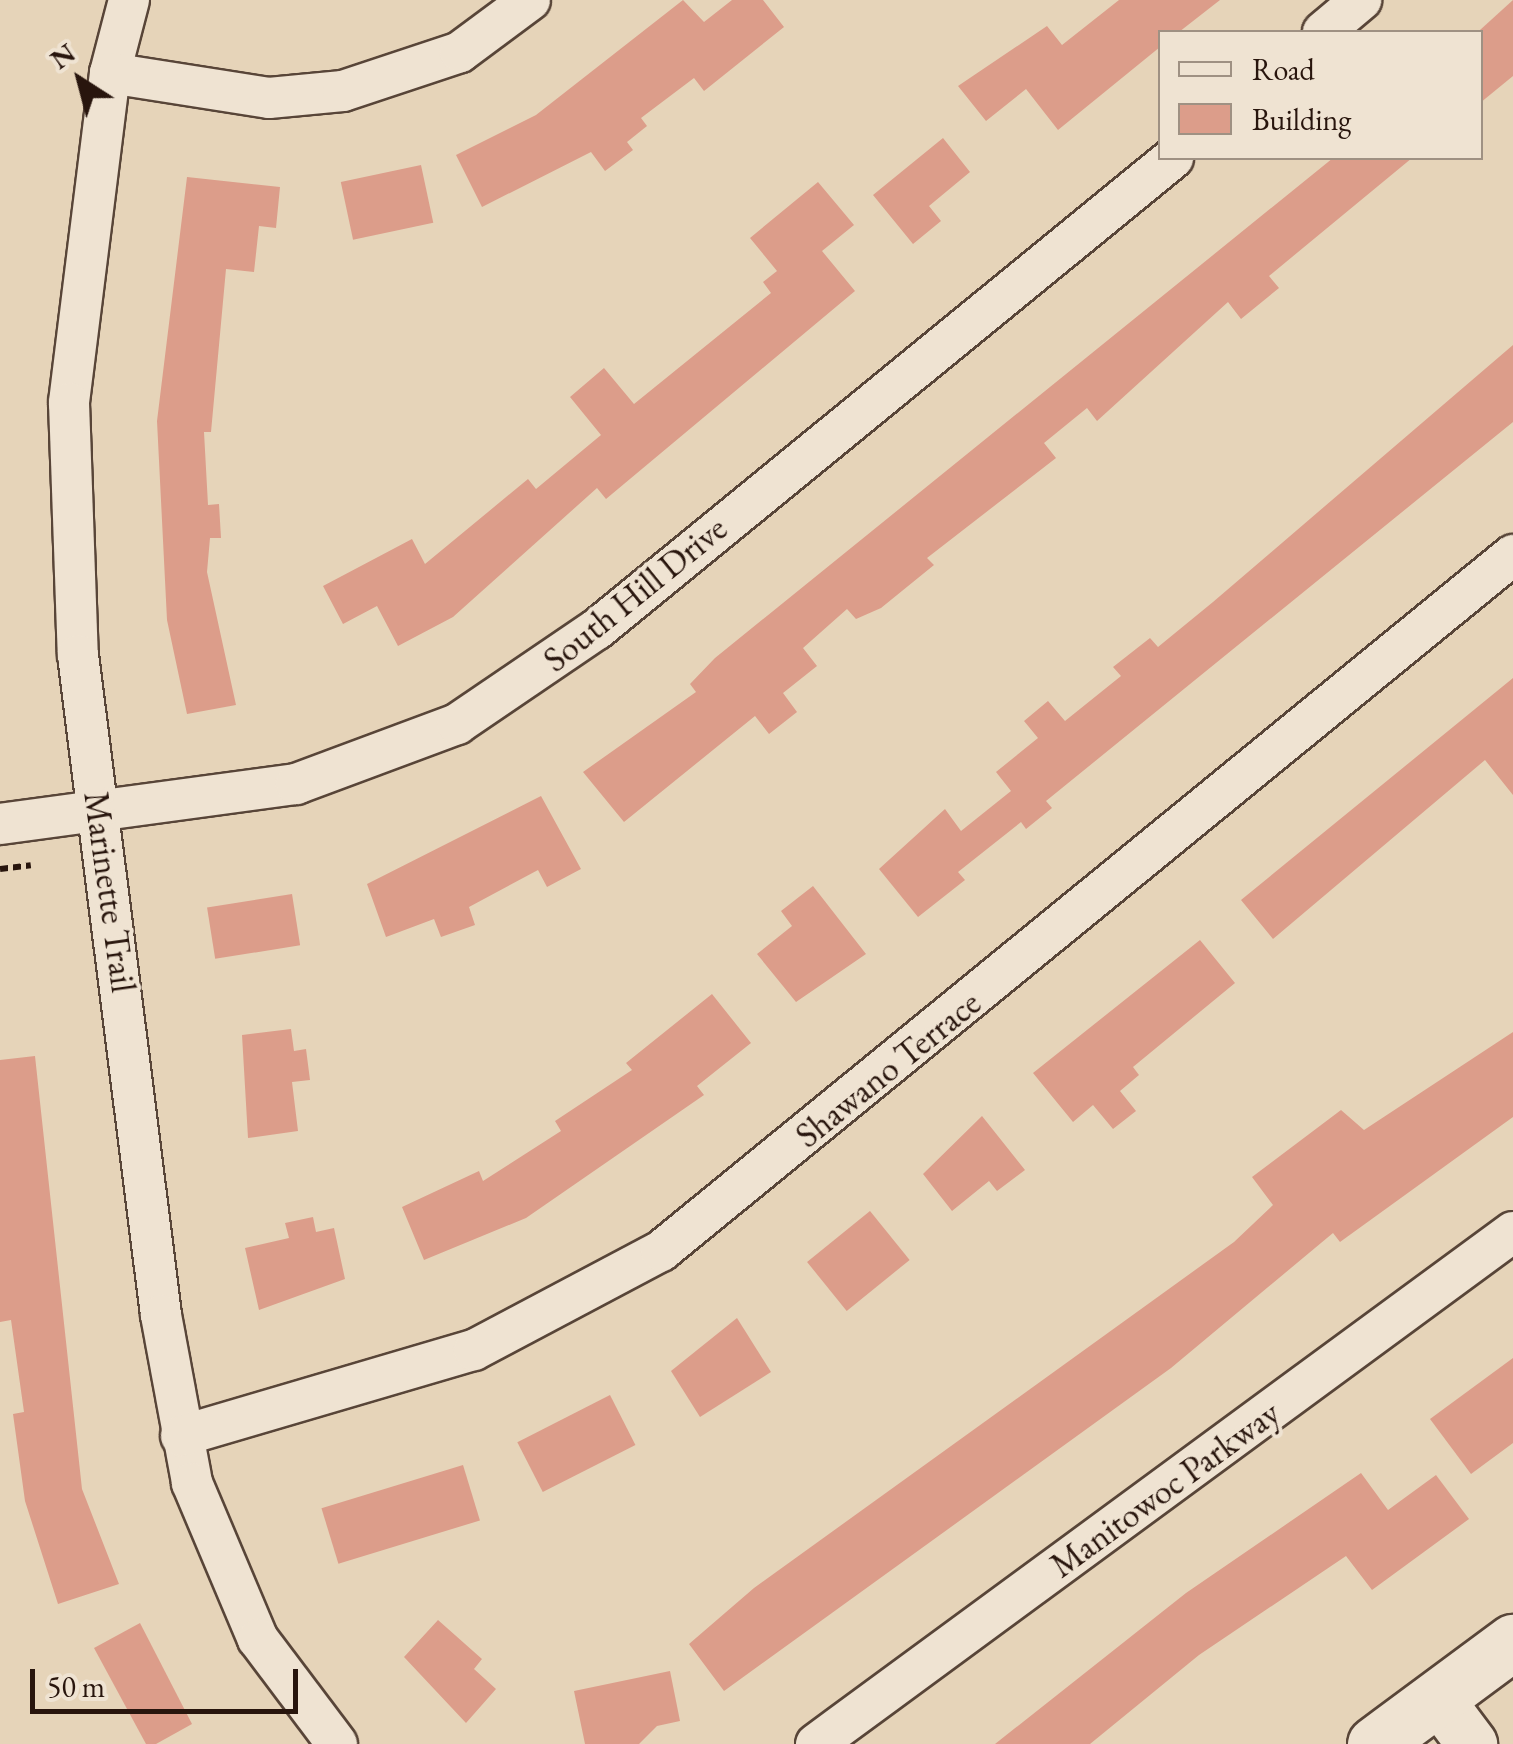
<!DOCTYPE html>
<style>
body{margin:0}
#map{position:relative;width:1513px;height:1744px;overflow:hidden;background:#e6d4b9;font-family:"EB Garamond",serif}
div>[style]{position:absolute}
.building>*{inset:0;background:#dc9d8a;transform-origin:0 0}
.path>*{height:6px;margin-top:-3px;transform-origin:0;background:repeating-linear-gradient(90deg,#28150d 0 8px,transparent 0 13px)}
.roads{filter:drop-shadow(2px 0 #584538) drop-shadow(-2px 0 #584538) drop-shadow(0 2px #584538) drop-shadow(0 -2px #584538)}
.minor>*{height:40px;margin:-20px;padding:0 20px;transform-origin:20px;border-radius:20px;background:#efe3d2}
.tertiary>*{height:50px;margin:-25px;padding:0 25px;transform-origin:25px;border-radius:25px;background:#efe3d2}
.secondary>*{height:55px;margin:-27.5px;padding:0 27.5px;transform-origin:27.5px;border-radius:27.5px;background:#efe3d2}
span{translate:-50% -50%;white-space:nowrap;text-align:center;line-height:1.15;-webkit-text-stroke:8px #efe3d2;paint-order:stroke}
.street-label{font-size:35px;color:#28150d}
.legend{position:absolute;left:1158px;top:30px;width:325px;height:130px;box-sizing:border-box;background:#efe3d2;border:2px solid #9f9183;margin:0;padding:12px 18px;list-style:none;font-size:30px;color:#28150d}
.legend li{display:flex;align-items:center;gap:20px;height:50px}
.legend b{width:50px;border:2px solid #9f9183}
.north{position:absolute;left:30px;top:30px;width:100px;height:100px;-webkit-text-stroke:8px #efe3d2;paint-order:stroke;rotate:324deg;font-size:28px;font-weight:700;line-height:40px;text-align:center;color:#28150d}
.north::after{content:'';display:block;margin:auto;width:35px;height:45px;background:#28150d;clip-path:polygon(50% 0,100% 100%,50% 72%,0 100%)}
.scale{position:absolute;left:30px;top:1669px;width:268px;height:45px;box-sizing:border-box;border:5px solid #28150d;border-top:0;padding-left:12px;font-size:30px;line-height:35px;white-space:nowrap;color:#28150d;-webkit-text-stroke:8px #efe3d2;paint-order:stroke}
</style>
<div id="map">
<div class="building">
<div style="clip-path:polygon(683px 0,704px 22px,732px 0,763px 0,784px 27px,704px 91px,694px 78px,641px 118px,647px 126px,627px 142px,633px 150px,605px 171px,591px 152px,482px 207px,456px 155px,536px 115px)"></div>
<div style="clip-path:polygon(1119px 0,1220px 0,1179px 32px,1160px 32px,1160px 47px,1058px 130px,1026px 89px,986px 121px,958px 86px,1047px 26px,1062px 45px)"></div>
<div style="clip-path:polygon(1513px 0,1513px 76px,1480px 103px,1480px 30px)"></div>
<div style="clip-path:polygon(943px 138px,970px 172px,929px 206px,941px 221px,913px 244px,873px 195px)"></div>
<div style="clip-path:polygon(1333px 158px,1412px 158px,1269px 276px,1279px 288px,1241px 319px,1228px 302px,1097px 421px,1087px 408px,1044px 443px,1056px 458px,927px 558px,934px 565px,881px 608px,856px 619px,847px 609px,803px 648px,817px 666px,783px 693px,797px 712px,769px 734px,755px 716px,624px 822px,583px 772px,696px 692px,690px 684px,715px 658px)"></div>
<div style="left:421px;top:165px;width:59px;height:82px;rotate:78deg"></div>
<div style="clip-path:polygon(187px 177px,280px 187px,276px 228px,259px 226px,254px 272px,226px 269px,211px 432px,204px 432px,208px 505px,219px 504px,221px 538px,210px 538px,207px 572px,236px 705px,187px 714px,167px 620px,157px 421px)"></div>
<div style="clip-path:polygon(818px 182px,854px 225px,822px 251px,855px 291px,606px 499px,597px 488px,453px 617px,398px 646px,377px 606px,343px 624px,323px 586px,412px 539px,425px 564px,528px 479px,536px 489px,601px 435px,570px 397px,604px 368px,634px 404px,771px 293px,763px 282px,777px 271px,750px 238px)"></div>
<div style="clip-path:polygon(1513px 345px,1513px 422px,1046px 801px,1052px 808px,1026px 829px,1021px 822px,958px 872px,965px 880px,918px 917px,879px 869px,945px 809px,961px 831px,1011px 791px,996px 772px,1038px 738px,1024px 721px,1048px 701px,1065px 721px,1121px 676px,1113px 667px,1150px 638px,1158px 647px,1213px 602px)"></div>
<div style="clip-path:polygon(1513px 678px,1513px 795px,1485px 760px,1273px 939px,1241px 900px)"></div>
<div style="clip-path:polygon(541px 796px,581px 869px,547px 887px,538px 870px,469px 907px,475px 925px,441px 937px,434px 919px,386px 937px,367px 884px)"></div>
<div style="clip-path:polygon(813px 886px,866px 954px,796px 1002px,757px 954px,792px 926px,781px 911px)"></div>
<div style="left:292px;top:894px;width:52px;height:86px;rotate:81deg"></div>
<div style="clip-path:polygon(1200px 940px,1235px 983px,1133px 1067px,1139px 1075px,1120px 1091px,1136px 1111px,1113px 1129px,1093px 1105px,1073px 1122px,1033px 1073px)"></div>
<div style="clip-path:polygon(712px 994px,751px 1043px,697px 1086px,704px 1095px,526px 1218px,424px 1260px,402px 1207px,479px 1171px,483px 1181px,561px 1131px,555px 1121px,632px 1070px,626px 1063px)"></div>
<div style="clip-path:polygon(291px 1029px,294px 1051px,306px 1049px,310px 1080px,292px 1082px,298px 1131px,248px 1138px,242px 1035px)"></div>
<div style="clip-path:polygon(1513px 1032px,1513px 1117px,1340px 1242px,1333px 1233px,1171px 1368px,724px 1691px,689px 1644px,754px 1588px,1234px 1242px,1273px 1205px,1252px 1177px,1341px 1110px,1364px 1130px)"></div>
<div style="clip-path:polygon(35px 1056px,82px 1489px,119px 1584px,58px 1604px,25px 1501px,13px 1414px,24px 1412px,11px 1320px,0 1322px,0 1060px)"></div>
<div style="clip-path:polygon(982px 1116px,1025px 1170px,997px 1191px,989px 1181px,952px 1211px,923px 1174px)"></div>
<div style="left:870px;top:1211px;width:63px;height:81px;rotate:51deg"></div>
<div style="clip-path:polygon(313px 1217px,316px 1232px,334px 1228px,345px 1279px,259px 1310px,245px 1248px,289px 1238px,285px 1223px)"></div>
<div style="clip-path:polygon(737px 1318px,771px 1372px,700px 1417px,671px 1371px)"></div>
<div style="clip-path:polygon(1513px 1358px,1513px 1443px,1471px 1474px,1430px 1419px)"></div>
<div style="left:610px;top:1395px;width:56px;height:104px;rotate:63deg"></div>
<div style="left:463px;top:1465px;width:58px;height:148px;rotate:73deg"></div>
<div style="clip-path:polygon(1361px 1473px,1388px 1510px,1436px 1475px,1469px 1519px,1372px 1590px,1346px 1556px,1199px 1655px,1090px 1744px,995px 1744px,1186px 1593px)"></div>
<div style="clip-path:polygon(438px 1620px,482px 1659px,474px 1669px,496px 1689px,466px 1723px,404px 1657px)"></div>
<div style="clip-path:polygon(140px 1623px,192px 1724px,156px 1744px,146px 1744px,94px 1648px)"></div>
<div style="clip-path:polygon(670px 1671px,680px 1721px,657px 1726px,639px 1744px,585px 1744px,574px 1691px)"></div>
</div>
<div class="path">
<div style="left:0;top:869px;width:31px;rotate:-7deg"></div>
</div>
<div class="roads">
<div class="minor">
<div style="left:129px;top:0;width:75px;rotate:104.6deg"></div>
<div style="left:110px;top:73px;width:333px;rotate:97.1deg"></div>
<div style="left:69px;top:403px;width:252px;rotate:88deg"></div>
<div style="left:78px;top:655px;width:665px;rotate:82.83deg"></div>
<div style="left:161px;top:1315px;width:171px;rotate:79.5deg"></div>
<div style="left:192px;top:1483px;width:169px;rotate:67.1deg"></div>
<div style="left:258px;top:1639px;width:131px;rotate:53deg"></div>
<div style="left:1323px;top:32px;width:50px;rotate:-40.1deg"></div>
<div style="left:110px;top:73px;width:161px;rotate:8.9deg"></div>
<div style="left:269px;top:98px;width:74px;rotate:-5.4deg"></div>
<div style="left:343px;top:91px;width:123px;rotate:-18.4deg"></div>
<div style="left:460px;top:52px;width:87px;rotate:-36.6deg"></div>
<div style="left:0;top:824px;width:299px;rotate:-7.7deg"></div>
<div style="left:296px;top:784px;width:172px;rotate:-20.4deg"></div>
<div style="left:457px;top:724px;width:169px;rotate:-34.2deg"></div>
<div style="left:597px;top:629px;width:744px;rotate:-39.27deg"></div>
<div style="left:181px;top:1436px;width:305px;rotate:-16.4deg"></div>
<div style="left:474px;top:1350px;width:212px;rotate:-27.9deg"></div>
<div style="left:661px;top:1251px;width:1100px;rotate:-39.25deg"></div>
<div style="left:816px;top:1744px;width:865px;rotate:-36.3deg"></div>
</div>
<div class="tertiary">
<div style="left:1437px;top:1697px;width:59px;rotate:53.3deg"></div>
</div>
<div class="secondary">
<div style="left:1375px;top:1744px;width:172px;rotate:-36.5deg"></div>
</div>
</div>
<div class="street-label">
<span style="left:635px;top:594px;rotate:-39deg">South Hill Drive</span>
<span style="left:110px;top:892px;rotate:82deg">Marinette Trail</span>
<span style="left:888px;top:1069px;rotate:-39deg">Shawano Terrace</span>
<span style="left:1165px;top:1489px;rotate:-36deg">Manitowoc Parkway</span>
</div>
<ul class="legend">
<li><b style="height:12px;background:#efe3d2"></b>Road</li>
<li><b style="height:28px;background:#dc9d8a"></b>Building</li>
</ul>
<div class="north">N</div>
<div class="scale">50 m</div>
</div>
